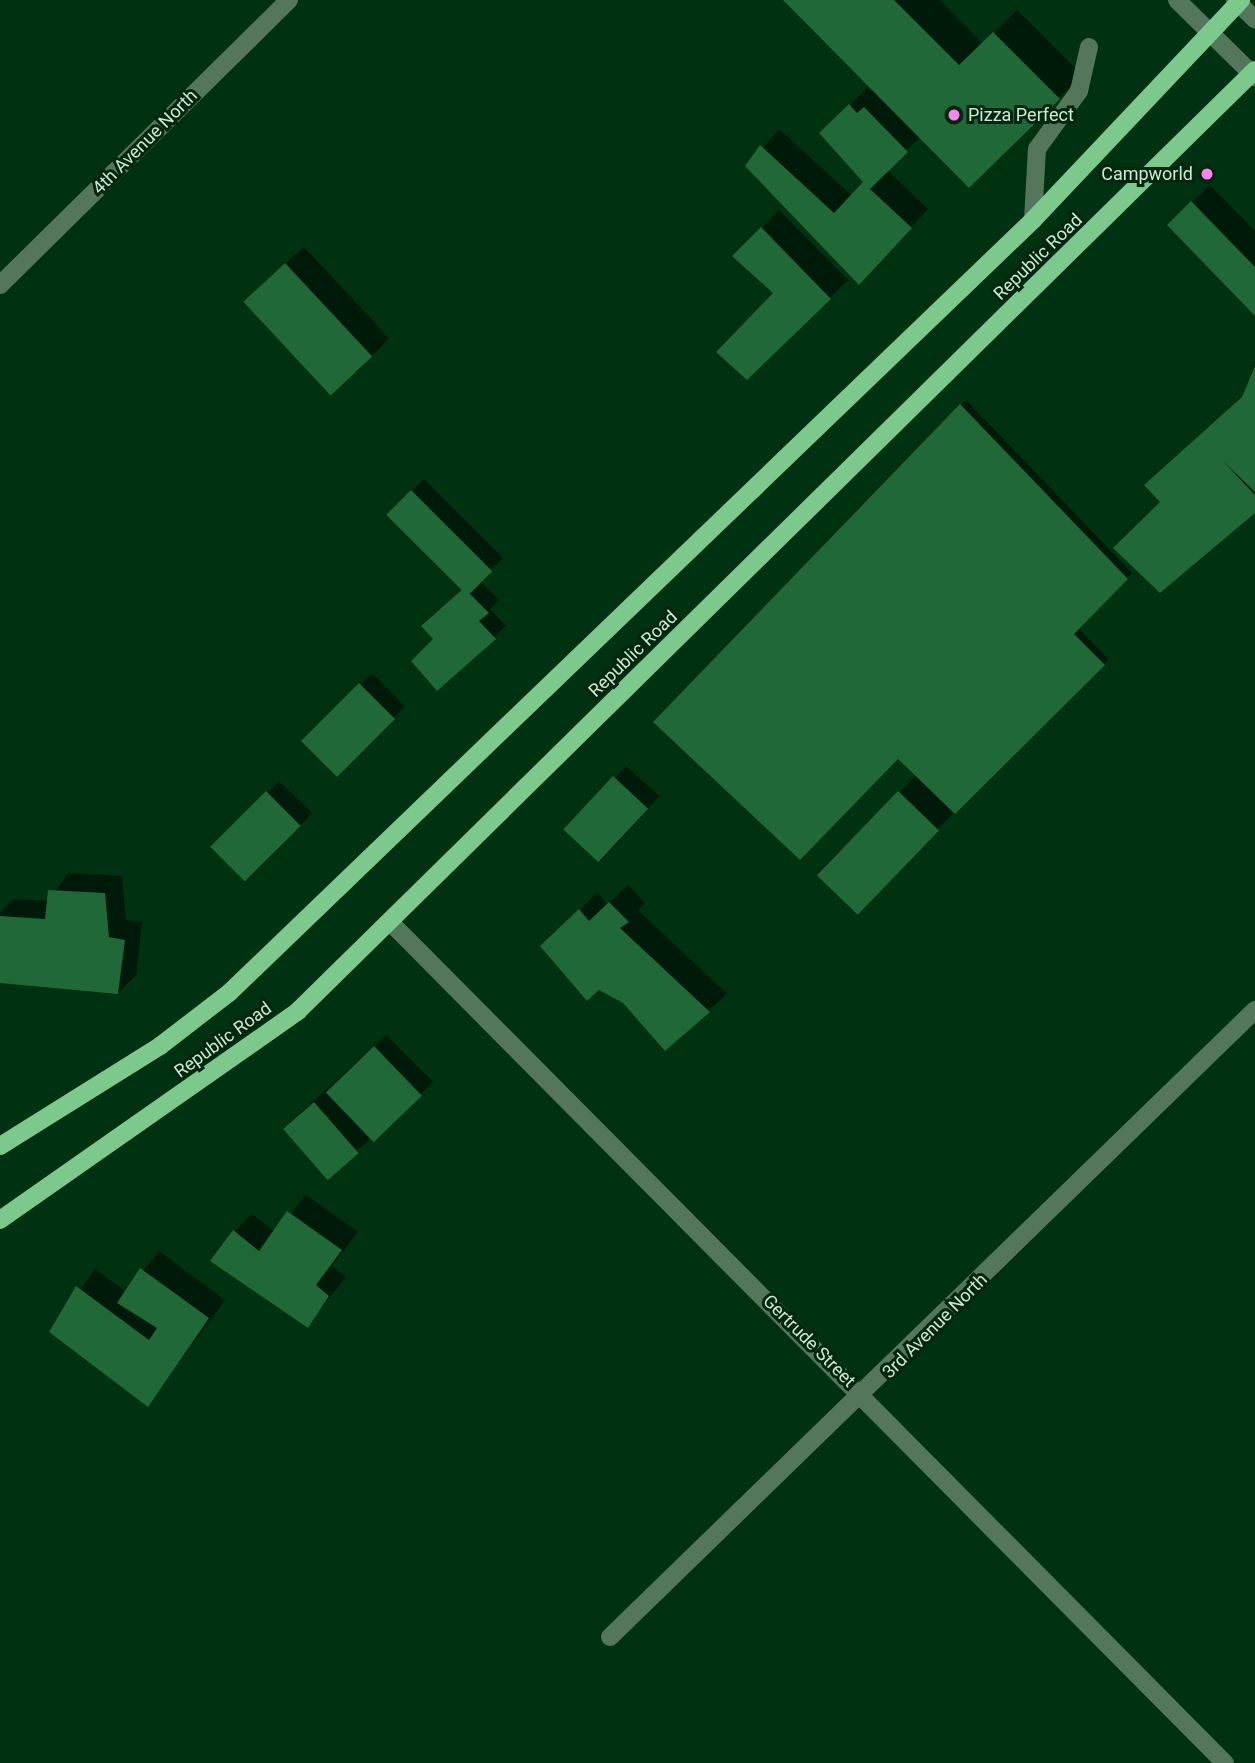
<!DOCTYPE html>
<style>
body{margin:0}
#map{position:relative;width:1255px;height:1763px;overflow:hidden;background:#003111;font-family:Roboto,sans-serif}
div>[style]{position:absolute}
.shadow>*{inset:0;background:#0007;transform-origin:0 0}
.building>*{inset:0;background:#206837;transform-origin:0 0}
.minor>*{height:18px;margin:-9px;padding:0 9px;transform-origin:9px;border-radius:9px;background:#54775b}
.major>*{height:18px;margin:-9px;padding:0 9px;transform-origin:9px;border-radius:9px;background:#7cc88d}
.dots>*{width:19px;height:19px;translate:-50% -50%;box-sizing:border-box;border:4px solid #04250e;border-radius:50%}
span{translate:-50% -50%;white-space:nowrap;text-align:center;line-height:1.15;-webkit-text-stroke:6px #04250e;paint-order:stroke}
.poi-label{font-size:18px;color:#caead0}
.left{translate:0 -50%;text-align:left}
.right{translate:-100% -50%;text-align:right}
.street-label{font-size:18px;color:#caead0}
</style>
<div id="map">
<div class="shadow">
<div style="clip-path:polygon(786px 0,940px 0,983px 44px,1017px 10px,1082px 75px,969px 185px,921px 136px,887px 170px,928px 209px,877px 265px,747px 166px,779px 129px,852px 196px,866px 182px,822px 133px,867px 88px,879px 94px)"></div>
<div style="clip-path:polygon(1210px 185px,1255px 231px,1255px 314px,1169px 225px)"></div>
<div style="clip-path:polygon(779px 210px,848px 280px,747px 377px,776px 293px,735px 256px)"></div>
<div style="clip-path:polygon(304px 247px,389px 338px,355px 374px,262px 284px)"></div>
<div style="clip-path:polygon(1255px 368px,1255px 510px,1162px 502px,1244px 395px)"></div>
<div style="clip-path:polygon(966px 400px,1132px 573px,1078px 628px,1109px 659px,855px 911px,817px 873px,917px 775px,898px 757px,656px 722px)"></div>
<div style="clip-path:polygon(424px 479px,503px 558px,479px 580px,499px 600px,490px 609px,506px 626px,494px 637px,436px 639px,435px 614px,466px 587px,389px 514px)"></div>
<div style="left:372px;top:673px;width:47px;height:97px;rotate:45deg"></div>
<div style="left:626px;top:766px;width:45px;height:88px;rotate:42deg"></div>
<div style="left:279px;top:781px;width:46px;height:94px;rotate:44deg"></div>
<div style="clip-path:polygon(68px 873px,122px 876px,126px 920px,142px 922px,136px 975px,118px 993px,0 981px,0 912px,14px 899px,49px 901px)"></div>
<div style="clip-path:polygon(628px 885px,645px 903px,638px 910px,727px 994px,665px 1048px,560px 929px,598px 892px,607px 905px)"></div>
<div style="clip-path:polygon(386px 1035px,433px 1082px,377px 1139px,347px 1110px,370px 1140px,324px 1174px,284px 1128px)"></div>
<div style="clip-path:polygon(306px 1195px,358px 1232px,332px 1266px,346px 1277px,307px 1326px,234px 1232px,252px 1214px,275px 1232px)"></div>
<div style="clip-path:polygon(159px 1251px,225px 1300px,148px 1405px,52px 1331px,95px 1269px,126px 1292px)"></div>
</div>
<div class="building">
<div style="clip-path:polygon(783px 0,894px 0,959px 65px,993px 32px,1060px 99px,969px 188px)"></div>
<div style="clip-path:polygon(849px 104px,857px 113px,864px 107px,908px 152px,870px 189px,912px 228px,859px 285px,745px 166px,760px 145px,834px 213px,863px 182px,819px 133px)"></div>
<div style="clip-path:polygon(1191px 201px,1255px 267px,1255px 316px,1167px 225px)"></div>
<div style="clip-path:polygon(761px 227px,831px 299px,747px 380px,716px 352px,773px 293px,732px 256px)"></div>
<div style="left:285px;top:263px;width:128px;height:57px;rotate:47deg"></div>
<div style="clip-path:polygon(1255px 366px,1255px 492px,1224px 462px,1255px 495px,1255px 513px,1160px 593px,1113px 548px,1160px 502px,1144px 485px,1242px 397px)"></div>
<div style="clip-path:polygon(960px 404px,1128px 579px,1074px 634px,1105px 665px,955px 814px,898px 759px,800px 860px,653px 722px)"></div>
<div style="left:411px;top:490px;width:115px;height:35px;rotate:45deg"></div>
<div style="clip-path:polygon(464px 588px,489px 613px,479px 621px,496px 639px,437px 691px,411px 661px,433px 639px,421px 626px)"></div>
<div style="left:359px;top:683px;width:51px;height:82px;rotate:45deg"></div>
<div style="left:613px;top:776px;width:48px;height:73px;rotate:43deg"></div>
<div style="left:266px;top:791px;width:49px;height:79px;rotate:45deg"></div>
<div style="left:898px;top:791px;width:57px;height:117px;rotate:44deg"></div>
<div style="clip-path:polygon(48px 890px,105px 893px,109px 937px,125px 940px,118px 994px,0 983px,0 916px,45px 919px)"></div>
<div style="clip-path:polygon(609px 902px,629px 922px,620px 928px,710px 1012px,665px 1051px,623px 1003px,599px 990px,587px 1001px,540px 946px,579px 909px,589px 921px)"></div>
<div style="left:374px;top:1046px;width:69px;height:67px;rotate:46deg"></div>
<div style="left:314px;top:1102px;width:68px;height:41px;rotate:49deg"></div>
<div style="clip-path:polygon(287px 1211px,342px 1250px,316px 1285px,329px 1296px,308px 1328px,210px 1261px,233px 1230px,259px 1251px)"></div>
<div style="clip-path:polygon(140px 1268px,209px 1318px,148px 1407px,49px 1332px,76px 1286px,149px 1340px,157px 1328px,117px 1303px)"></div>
</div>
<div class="minor">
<div style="left:1177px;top:0;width:110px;rotate:44.6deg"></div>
<div style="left:1235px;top:0;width:28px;rotate:44deg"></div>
<div style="left:1033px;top:220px;width:71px;rotate:-86.8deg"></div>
<div style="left:1037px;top:149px;width:72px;rotate:-54.1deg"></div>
<div style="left:1079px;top:91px;width:45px;rotate:-77.2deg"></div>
<div style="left:0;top:285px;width:406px;rotate:-44.6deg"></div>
<div style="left:390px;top:922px;width:1185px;rotate:45.21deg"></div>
<div style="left:610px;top:1637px;width:900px;rotate:-44.19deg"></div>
</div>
<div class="major">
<div style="left:0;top:1146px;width:189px;rotate:-32deg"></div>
<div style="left:160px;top:1046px;width:88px;rotate:-37.6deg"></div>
<div style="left:230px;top:992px;width:1114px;rotate:-43.87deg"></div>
<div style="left:1033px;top:220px;width:303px;rotate:-46.6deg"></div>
<div style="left:0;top:1220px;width:364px;rotate:-35deg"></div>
<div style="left:298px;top:1011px;width:1342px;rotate:-44.52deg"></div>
</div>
<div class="dots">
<div style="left:954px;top:115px;background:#f688ed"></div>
<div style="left:1207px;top:174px;background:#f688ed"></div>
</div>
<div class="poi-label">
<span class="left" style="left:968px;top:115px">Pizza Perfect</span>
<span class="right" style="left:1193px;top:174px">Campworld</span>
</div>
<div class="street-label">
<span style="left:145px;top:142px;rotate:-45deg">4th Avenue North</span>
<span style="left:1038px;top:257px;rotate:-44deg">Republic Road</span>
<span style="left:633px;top:654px;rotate:-44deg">Republic Road</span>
<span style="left:223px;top:1040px;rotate:-36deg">Republic Road</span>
<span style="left:935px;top:1326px;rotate:-45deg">3rd Avenue North</span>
<span style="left:809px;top:1341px;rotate:45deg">Gertrude Street</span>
</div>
</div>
